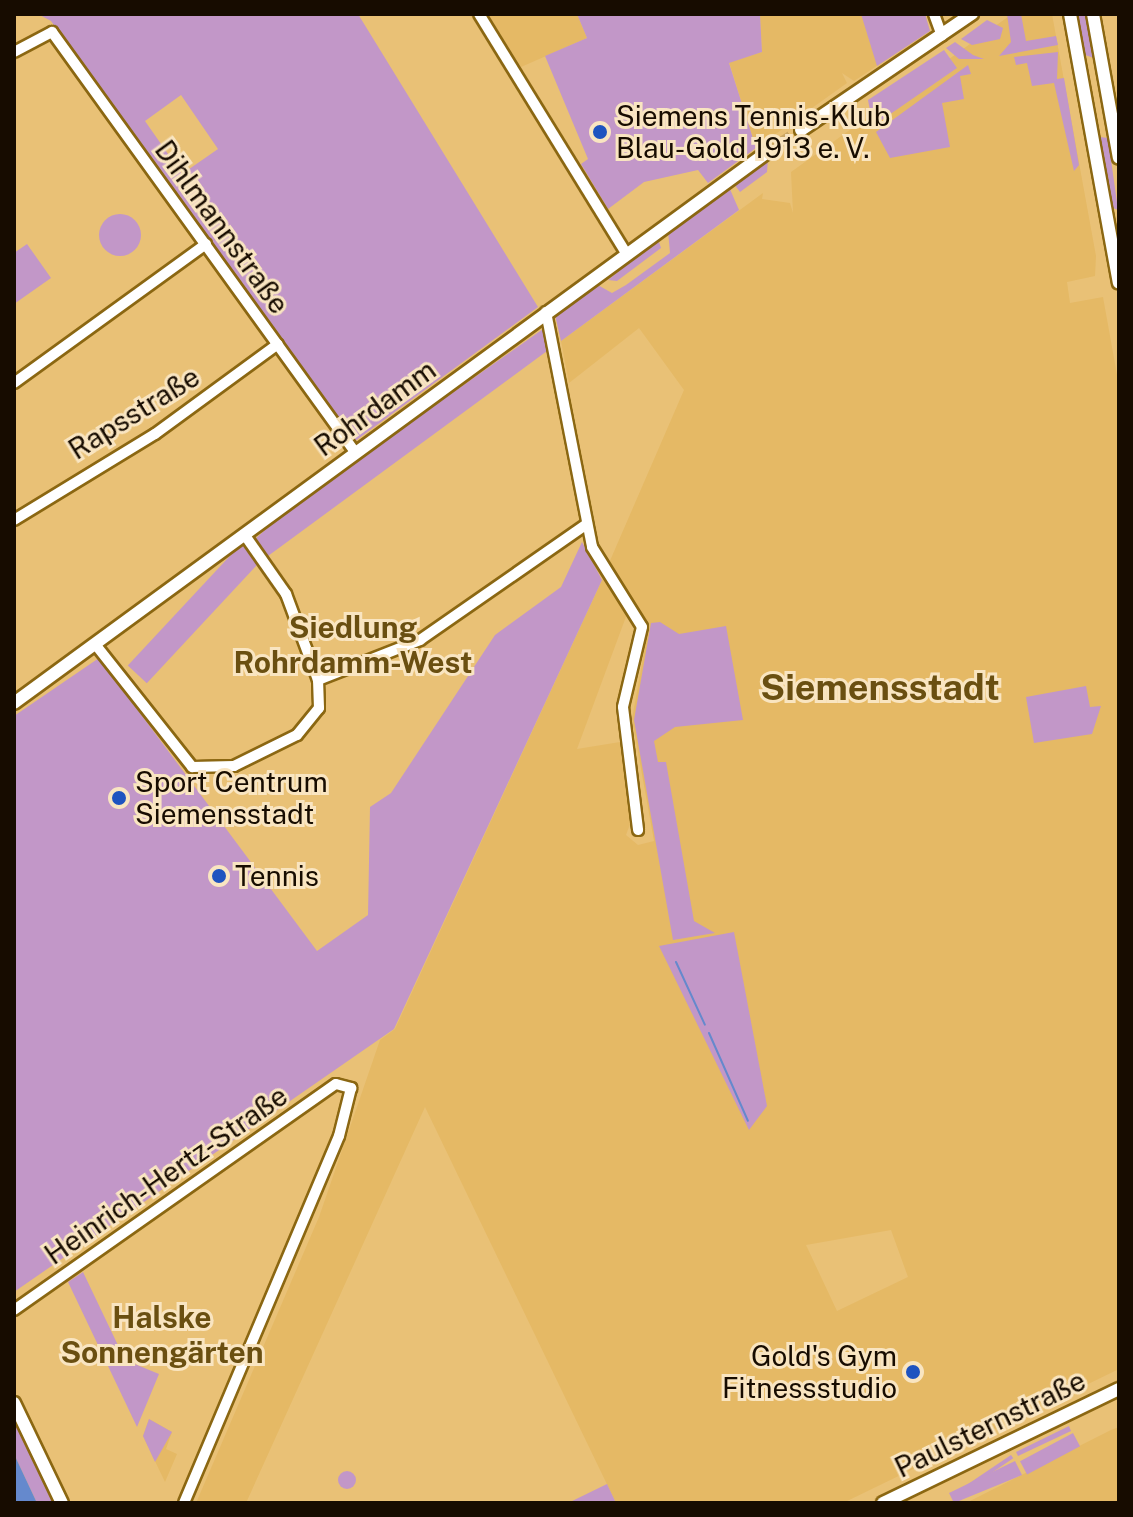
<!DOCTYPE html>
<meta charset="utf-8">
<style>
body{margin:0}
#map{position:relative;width:1133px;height:1517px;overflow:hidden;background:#e9c176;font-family:"Public Sans",sans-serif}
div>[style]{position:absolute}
.built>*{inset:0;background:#e5b965}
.green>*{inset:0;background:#c297c8;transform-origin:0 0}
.round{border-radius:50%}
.water>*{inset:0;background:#6589cd}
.stream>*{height:2px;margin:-1px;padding:0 1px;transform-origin:1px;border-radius:1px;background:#6589cd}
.major-tunnel>*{height:12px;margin-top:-6px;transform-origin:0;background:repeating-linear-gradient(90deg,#caa664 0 12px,transparent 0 18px)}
.roads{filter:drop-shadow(2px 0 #8b6712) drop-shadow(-2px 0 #8b6712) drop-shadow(0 2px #8b6712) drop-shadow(0 -2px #8b6712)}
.minor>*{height:10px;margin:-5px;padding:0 5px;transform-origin:5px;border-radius:5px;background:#fff}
.major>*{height:12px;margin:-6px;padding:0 6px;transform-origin:6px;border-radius:6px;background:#fff}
.dots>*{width:22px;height:22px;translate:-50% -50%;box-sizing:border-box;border:4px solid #f9e5c1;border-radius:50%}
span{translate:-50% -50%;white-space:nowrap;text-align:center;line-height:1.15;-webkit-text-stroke:6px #f9e5c1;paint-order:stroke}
.poi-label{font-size:28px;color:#170c00}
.left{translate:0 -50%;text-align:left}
.right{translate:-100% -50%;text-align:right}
.street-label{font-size:28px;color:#170c00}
.neighbourhood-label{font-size:30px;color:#6a4f11;font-weight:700}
.district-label{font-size:36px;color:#6a4f11;font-weight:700}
.frame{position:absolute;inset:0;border:16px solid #170c00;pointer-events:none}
</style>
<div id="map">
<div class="built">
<div style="clip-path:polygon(488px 14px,577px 14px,587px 38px,521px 67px)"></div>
<div style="clip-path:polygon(760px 14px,925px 14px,930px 31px,854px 81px,842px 73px,847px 83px,756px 148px,729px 62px,762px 52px)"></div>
<div style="clip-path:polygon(evenodd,1012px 14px,1052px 14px,1096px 256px,1095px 276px,1067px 282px,1070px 303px,1103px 297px,1119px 386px,1119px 1369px,843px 1503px,616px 1503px,425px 1107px,246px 1503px,196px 1503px,319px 1217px,380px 1040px,395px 1029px,603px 578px,627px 614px,577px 749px,620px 742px,633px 816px,626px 835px,638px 845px,654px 841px,632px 719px,649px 624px,609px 563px,684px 390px,639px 328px,569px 383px,561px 341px,763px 193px,762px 199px,790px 203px,793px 213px,791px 172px,1012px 14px,891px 1230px,908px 1277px,837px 1311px,806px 1245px,891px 1230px)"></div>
<div style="clip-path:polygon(149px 1419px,172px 1432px,166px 1449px,177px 1454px,165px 1482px,143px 1436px)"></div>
<div style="clip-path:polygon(1119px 1427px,1119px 1503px,966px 1503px,1111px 1430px)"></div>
</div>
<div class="green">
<div style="clip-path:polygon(evenodd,38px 14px,358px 14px,538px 307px,351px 444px,51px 21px,38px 14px,181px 95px,218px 149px,182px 174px,145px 121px,181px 95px)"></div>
<div style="clip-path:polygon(577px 14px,760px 14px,762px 52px,729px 63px,756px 148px,708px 183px,698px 170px,644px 182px,608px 209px,581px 164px,588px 159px,545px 56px,587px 38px)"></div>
<div style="clip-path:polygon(861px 14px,925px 14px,930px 31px,877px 66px)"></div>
<div style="clip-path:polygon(1007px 14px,1021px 14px,1026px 41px,1056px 36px,1058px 45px,999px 56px,1011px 42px)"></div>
<div style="clip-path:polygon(1077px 14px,1086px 14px,1094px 58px,1085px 55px)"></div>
<div style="clip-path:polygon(987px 20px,1003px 28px,1000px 39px,972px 45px,961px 39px)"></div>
<div style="clip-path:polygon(955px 42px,973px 55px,984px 59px,959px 59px,946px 48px)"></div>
<div style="clip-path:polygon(944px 50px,957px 68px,873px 126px,868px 100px)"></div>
<div style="clip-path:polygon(1058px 52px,1057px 79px,1064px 78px,1079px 165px,1074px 171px,1054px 83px,1032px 86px,1027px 63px,1016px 65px,1014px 57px)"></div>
<div style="clip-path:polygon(968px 65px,971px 74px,960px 76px,964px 99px,942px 103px,950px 147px,890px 158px,876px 132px)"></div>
<div style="clip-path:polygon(1100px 137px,1108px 138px,1118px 210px,1113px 208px)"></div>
<div style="clip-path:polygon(768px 159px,767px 172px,740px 192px,734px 184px)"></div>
<div style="clip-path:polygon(729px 187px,739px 210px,561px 341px,555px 315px,596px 284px,612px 293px,626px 285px,670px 253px,668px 231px)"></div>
<div class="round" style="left:99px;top:214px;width:42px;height:42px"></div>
<div style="clip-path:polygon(658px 239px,661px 248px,617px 281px,608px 280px)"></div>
<div style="clip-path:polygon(27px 244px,51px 278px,14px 304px,14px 253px)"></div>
<div style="clip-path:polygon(543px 329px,547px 351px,268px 556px,255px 539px,292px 506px)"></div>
<div style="clip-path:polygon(582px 542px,602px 580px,394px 1029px,14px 1292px,14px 716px,99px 658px,317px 951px,368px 915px,370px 807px,391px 793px,495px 635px,561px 587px)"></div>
<div style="left:241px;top:544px;width:26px;height:166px;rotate:43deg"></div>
<div style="clip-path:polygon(660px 622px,679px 634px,726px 626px,743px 720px,675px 727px,654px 741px,658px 762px,666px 762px,694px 921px,715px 933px,673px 940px,634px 720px,651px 623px)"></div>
<div style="clip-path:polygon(1086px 686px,1090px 707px,1101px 706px,1092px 734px,1034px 743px,1026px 697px)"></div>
<div style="clip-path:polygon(734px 932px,767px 1106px,749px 1130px,659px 946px)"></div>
<div style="clip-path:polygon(83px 1272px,125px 1360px,159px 1374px,137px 1427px,68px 1282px)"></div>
<div style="clip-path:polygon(149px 1419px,172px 1432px,155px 1462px,143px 1436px)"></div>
<div style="clip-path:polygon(14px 1421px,53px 1503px,37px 1503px,14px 1454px)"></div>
<div style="clip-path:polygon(1069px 1426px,1071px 1431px,1018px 1456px,1016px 1452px)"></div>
<div style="left:1073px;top:1433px;width:15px;height:60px;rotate:62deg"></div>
<div style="left:1011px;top:1455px;width:4px;height:71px;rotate:56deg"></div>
<div style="clip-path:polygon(1015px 1461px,1022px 1475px,954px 1503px,949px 1493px)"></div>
<div class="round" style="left:338px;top:1471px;width:18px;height:18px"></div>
<div style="clip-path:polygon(607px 1484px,616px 1503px,568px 1503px)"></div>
</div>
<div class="water">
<div style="clip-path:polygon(14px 1454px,37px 1503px,14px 1503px)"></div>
</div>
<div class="stream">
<div style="left:676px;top:962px;width:69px;rotate:65.3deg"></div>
<div style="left:709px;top:1033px;width:96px;rotate:66.1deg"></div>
</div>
<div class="major-tunnel">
<div style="left:766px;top:153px;width:42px;rotate:-33.3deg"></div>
</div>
<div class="roads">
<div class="minor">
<div style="left:479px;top:14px;width:281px;rotate:58.4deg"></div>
<div style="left:934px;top:14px;width:23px;rotate:70deg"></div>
<div style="left:14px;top:52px;width:43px;rotate:-27.8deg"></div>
<div style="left:52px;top:32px;width:518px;rotate:54.19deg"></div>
<div style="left:546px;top:312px;width:239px;rotate:78.9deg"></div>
<div style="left:592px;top:547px;width:94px;rotate:58deg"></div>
<div style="left:642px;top:627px;width:82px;rotate:103.4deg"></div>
<div style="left:623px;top:707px;width:124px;rotate:83deg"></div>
<div style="left:14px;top:383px;width:237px;rotate:-35.9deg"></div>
<div style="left:14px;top:520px;width:165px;rotate:-31.4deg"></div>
<div style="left:155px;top:434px;width:152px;rotate:-36.2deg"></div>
<div style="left:95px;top:644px;width:157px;rotate:51.7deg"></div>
<div style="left:192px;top:767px;width:42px;rotate:-1.4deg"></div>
<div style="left:234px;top:766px;width:70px;rotate:-26.2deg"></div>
<div style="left:297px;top:735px;width:35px;rotate:-51deg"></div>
<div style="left:319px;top:708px;width:28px;rotate:-92deg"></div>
<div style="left:318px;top:680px;width:92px;rotate:-110.4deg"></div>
<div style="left:286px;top:594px;width:73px;rotate:-125deg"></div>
<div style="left:318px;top:680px;width:110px;rotate:-21.4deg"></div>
<div style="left:420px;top:640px;width:203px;rotate:-34.8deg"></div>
<div style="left:14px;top:1310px;width:393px;rotate:-35.1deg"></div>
<div style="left:336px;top:1084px;width:16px;rotate:15deg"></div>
<div style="left:351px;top:1088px;width:49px;rotate:104deg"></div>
<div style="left:339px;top:1136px;width:398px;rotate:112.9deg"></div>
</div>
<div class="major">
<div style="left:1070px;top:14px;width:273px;rotate:79.7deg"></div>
<div style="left:1093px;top:14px;width:146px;rotate:79.8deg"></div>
<div style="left:801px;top:130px;width:207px;rotate:-34.2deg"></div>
<div style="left:14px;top:703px;width:932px;rotate:-36.18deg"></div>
<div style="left:14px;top:1403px;width:111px;rotate:64.4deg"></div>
<div style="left:883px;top:1503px;width:262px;rotate:-25.8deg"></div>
</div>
</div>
<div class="dots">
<div style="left:600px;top:132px;background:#1e53c0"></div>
<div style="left:119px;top:798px;background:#1e53c0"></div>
<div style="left:219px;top:876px;background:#1e53c0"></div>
<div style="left:913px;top:1372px;background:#1e53c0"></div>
</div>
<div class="poi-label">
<span class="left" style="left:616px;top:132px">Siemens Tennis-Klub<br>Blau-Gold 1913 e. V.</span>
<span class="left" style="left:135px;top:798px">Sport Centrum<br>Siemensstadt</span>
<span class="left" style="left:235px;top:876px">Tennis</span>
<span class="right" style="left:897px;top:1372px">Gold's Gym<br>Fitnessstudio</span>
</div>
<div class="street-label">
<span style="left:222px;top:227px;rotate:54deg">Dihlmannstraße</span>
<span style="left:375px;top:408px;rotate:-36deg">Rohrdamm</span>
<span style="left:134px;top:413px;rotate:-32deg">Rapsstraße</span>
<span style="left:166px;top:1175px;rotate:-35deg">Heinrich-Hertz-Straße</span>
<span style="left:990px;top:1424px;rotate:-26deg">Paulsternstraße</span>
</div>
<div class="neighbourhood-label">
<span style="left:353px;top:644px">Siedlung<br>Rohrdamm-West</span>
<span style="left:162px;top:1334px">Halske<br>Sonnengärten</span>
</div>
<div class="district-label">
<span style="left:880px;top:688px">Siemensstadt</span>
</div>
<div class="frame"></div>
</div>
